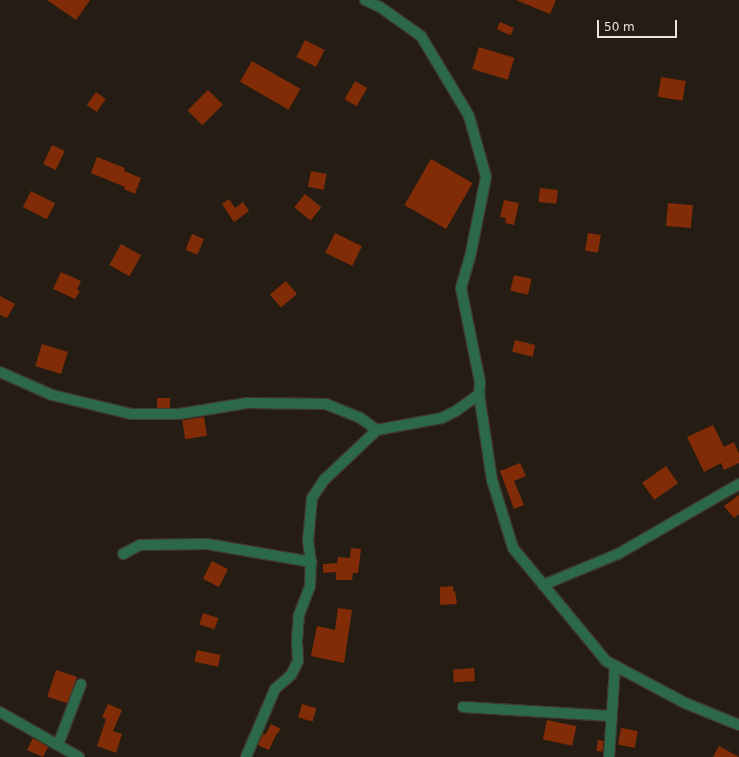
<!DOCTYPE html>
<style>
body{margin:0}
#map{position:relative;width:739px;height:757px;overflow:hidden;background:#251d13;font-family:"DejaVu Sans",sans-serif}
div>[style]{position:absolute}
.building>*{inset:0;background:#812c06;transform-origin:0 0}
.roads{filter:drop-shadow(1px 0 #40392f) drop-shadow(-1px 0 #40392f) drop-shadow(0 1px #40392f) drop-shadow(0 -1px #40392f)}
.minor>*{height:10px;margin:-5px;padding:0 5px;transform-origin:5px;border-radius:5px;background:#2b6949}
span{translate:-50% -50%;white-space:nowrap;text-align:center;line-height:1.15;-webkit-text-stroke:4px #251d13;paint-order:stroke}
.scale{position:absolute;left:597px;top:20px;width:80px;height:18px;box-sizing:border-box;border:2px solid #e9e4dd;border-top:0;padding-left:5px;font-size:12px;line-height:14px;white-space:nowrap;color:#e9e4dd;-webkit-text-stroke:3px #251d13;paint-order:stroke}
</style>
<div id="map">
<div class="building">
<div style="clip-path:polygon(47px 0,90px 0,76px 20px)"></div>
<div style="clip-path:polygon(516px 0,556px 0,550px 14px)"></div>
<div style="left:500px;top:22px;width:15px;height:8px;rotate:23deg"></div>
<div style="left:305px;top:40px;width:22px;height:19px;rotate:27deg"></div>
<div style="left:479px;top:47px;width:37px;height:23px;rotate:17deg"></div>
<div style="left:252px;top:61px;width:56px;height:24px;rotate:30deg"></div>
<div style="left:661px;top:77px;width:25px;height:20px;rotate:9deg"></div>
<div style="left:355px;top:81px;width:14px;height:21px;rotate:30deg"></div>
<div style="left:208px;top:90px;width:21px;height:29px;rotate:45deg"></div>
<div style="left:96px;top:92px;width:12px;height:16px;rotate:35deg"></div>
<div style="left:52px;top:145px;width:14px;height:21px;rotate:25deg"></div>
<div style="clip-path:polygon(97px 157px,125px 168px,124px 171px,141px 178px,135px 194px,124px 189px,125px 187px,91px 173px)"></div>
<div style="left:431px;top:159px;width:48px;height:53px;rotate:30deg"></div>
<div style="left:311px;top:171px;width:16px;height:16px;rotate:11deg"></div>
<div style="left:540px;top:188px;width:18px;height:14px;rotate:6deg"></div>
<div style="left:31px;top:191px;width:27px;height:18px;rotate:27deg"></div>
<div style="left:305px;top:194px;width:21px;height:17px;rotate:39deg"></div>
<div style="clip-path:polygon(229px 199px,235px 208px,243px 202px,249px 211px,234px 222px,222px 204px)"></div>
<div style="clip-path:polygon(504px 200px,519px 203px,514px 225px,505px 223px,506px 218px,500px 217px)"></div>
<div style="left:668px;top:203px;width:25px;height:23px;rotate:5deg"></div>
<div style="left:335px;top:233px;width:30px;height:22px;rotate:26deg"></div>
<div style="left:588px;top:233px;width:13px;height:18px;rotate:9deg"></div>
<div style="left:192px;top:234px;width:13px;height:17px;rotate:23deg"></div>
<div style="left:121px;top:244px;width:23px;height:24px;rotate:29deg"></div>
<div style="clip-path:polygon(61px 272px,81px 281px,77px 290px,80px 291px,75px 299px,53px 289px)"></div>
<div style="left:514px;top:275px;width:18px;height:16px;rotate:13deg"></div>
<div style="left:286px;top:281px;width:17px;height:21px;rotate:50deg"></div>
<div style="clip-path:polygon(0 296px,15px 304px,7px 318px,0 315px)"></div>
<div style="left:515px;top:340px;width:21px;height:12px;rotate:14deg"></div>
<div style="left:42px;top:344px;width:27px;height:23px;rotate:17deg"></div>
<div style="left:157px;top:398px;width:13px;height:10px"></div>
<div style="left:204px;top:417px;width:19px;height:22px;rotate:81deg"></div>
<div style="clip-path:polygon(713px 425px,724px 447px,734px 442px,739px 454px,739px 463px,724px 470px,721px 463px,704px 472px,687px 437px)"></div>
<div style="clip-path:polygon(520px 463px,526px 476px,514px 481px,524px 505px,514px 509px,500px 471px)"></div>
<div style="left:666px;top:466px;width:21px;height:29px;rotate:55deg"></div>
<div style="clip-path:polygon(739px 495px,739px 514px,734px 518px,724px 506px)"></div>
<div style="clip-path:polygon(351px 548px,361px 549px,358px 573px,353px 573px,352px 580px,336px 580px,336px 572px,323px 573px,323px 564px,337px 563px,338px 557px,350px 558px)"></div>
<div style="left:212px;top:561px;width:18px;height:20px;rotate:27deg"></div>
<div style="clip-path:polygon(453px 586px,453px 591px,455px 591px,457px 604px,440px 605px,440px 587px)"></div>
<div style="clip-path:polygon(338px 608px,352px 610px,344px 663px,311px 656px,317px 626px,335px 630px)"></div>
<div style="left:203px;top:613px;width:16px;height:12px;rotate:18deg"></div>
<div style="left:197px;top:650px;width:24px;height:12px;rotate:12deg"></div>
<div style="left:474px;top:668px;width:13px;height:21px;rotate:86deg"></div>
<div style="left:56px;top:670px;width:22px;height:28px;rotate:18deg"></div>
<div style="clip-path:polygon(108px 704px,122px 710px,113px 731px,122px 734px,116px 753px,97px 746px,106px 719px,102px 717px)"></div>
<div style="left:302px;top:704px;width:15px;height:14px;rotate:16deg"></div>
<div style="left:547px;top:720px;width:30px;height:20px;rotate:12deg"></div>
<div style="clip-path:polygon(271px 724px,281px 729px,276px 735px,269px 750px,258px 745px,263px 734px,265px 735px)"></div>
<div style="left:621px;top:728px;width:17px;height:17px;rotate:10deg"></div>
<div style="clip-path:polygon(33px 738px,48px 747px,43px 757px,27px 750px)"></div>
<div style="left:598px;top:740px;width:6px;height:11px;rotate:9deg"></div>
<div style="clip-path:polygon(719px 746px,739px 757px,713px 757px)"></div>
</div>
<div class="roads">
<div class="minor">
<div style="left:365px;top:0;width:17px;rotate:25deg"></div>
<div style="left:380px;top:7px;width:50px;rotate:35.3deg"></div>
<div style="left:421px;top:36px;width:93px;rotate:59deg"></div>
<div style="left:469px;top:116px;width:63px;rotate:74.4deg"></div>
<div style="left:486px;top:177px;width:77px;rotate:101.2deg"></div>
<div style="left:471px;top:253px;width:36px;rotate:106deg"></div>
<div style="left:461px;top:288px;width:96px;rotate:78.6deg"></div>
<div style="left:480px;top:382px;width:12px;rotate:95deg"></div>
<div style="left:479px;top:394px;width:87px;rotate:81.4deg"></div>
<div style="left:492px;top:480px;width:71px;rotate:72.8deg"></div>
<div style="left:513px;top:548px;width:146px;rotate:50.5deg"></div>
<div style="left:606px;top:661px;width:89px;rotate:28deg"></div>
<div style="left:685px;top:703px;width:58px;rotate:22.2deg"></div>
<div style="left:0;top:372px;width:57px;rotate:23.9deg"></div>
<div style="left:52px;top:395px;width:81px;rotate:13.5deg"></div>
<div style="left:131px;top:414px;width:48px"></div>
<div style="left:179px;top:414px;width:69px;rotate:-9.2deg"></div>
<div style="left:247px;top:403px;width:79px;rotate:0.7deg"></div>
<div style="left:326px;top:404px;width:35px;rotate:22deg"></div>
<div style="left:359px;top:417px;width:22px;rotate:36deg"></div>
<div style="left:123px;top:554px;width:19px;rotate:-28deg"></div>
<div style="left:140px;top:545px;width:67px;rotate:-0.9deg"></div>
<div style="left:207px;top:544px;width:106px;rotate:9.8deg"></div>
<div style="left:543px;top:585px;width:81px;rotate:-22.5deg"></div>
<div style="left:618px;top:554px;width:140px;rotate:-30deg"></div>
<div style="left:463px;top:707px;width:149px;rotate:3.5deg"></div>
<div style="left:0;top:712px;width:91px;rotate:29.7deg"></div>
<div style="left:58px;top:745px;width:65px;rotate:-69.3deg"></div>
<div style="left:246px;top:757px;width:74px;rotate:-66.9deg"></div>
<div style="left:275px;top:689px;width:21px;rotate:-41deg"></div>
<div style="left:291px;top:675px;width:16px;rotate:-63deg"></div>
<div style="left:298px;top:661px;width:20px;rotate:-93deg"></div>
<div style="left:297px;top:641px;width:26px;rotate:-86deg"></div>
<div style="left:299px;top:615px;width:31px;rotate:-69deg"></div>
<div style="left:310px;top:586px;width:24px;rotate:-88deg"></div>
<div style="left:311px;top:562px;width:21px;rotate:-98deg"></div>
<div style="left:308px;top:541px;width:43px;rotate:-84.7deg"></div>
<div style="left:312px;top:498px;width:22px;rotate:-56deg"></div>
<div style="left:324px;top:480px;width:73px;rotate:-43.3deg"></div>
<div style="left:377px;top:430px;width:66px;rotate:-10.5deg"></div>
<div style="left:442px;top:418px;width:16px;rotate:-27deg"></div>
<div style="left:456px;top:411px;width:29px;rotate:-36deg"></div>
<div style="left:609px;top:757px;width:91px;rotate:-86.2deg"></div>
</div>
</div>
<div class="scale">50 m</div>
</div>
